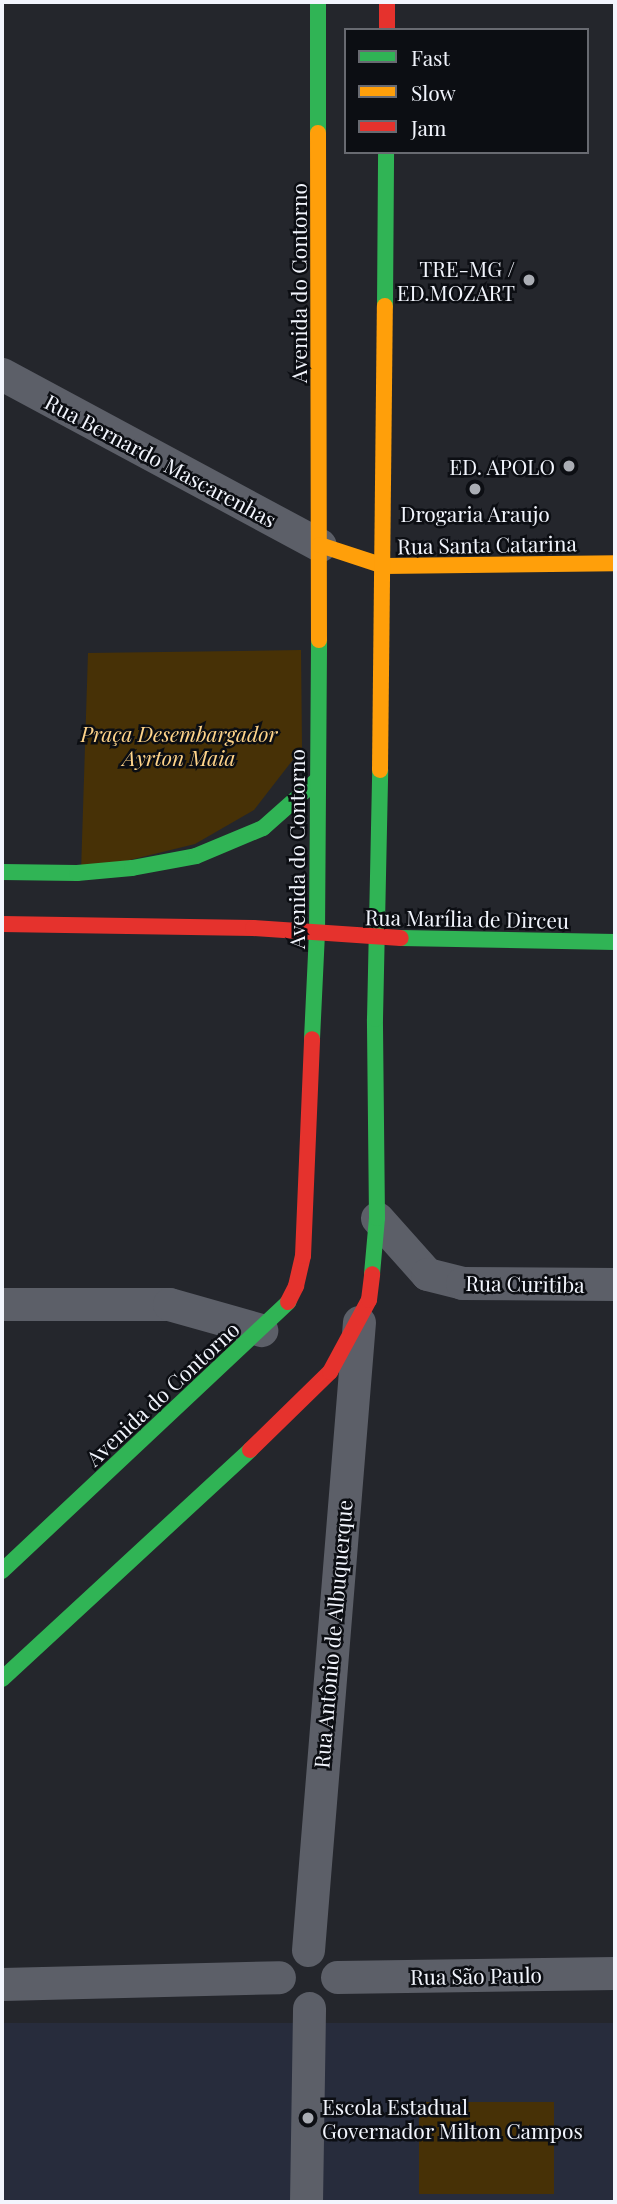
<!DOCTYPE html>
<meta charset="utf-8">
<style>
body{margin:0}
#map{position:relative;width:617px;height:2204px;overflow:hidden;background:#24262c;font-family:"Playfair Display",serif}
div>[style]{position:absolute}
.built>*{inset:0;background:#272c3c;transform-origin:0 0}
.green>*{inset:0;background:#473106;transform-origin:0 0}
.street>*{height:33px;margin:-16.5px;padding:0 16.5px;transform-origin:16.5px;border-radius:16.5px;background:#5c5f68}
.fast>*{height:16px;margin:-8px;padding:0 8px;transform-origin:8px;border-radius:8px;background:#30b455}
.slow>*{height:16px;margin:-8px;padding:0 8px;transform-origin:8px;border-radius:8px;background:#ff9f0a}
.jam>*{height:16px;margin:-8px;padding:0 8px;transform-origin:8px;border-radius:8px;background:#e5322d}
.dots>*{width:19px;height:19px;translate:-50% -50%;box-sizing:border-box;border:4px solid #0c0e13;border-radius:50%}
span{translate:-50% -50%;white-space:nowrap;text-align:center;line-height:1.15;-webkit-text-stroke:5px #0c0e13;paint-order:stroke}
.poi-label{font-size:21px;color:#f2f5fd}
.right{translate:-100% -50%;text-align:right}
.left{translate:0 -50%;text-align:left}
.street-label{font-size:21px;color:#f2f5fd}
.park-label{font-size:21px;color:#ffd48a;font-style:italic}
.frame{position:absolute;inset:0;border:4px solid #f2f5fd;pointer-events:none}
.legend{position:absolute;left:344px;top:28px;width:245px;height:126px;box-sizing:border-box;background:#0c0e13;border:2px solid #686a71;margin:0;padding:9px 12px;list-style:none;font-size:21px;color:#f2f5fd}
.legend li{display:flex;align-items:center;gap:14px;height:35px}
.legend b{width:35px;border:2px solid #686a71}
</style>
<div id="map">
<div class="built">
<div style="left:615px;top:2023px;width:179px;height:613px;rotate:90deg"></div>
</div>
<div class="green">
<div style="clip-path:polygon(301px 650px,302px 748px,254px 810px,195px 844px,81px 872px,88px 653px)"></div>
<div style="left:419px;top:2102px;width:135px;height:92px"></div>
</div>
<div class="street">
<div style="left:2px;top:374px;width:361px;rotate:28.3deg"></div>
<div style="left:377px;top:1218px;width:75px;rotate:48.2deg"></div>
<div style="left:427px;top:1274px;width:36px;rotate:14deg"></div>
<div style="left:462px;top:1283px;width:153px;rotate:0.4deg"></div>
<div style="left:2px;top:1304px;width:167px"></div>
<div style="left:169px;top:1304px;width:96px;rotate:15.8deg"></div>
<div style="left:308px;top:1950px;width:630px;rotate:-85.36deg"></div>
<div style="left:337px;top:1977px;width:278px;rotate:-0.8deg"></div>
<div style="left:2px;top:1984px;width:277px;rotate:-1.4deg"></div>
<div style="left:306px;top:2202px;width:194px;rotate:-89.1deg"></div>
</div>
<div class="fast">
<div style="left:318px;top:2px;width:131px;rotate:90deg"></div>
<div style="left:385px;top:306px;width:154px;rotate:-89.6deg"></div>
<div style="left:2px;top:872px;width:75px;rotate:0.8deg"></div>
<div style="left:77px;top:873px;width:55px;rotate:-5.2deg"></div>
<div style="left:132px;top:868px;width:65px;rotate:-10.6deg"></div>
<div style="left:196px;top:856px;width:73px;rotate:-22.7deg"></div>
<div style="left:263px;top:828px;width:72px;rotate:-41.6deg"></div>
<div style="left:401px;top:938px;width:214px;rotate:1.1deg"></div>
<div style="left:312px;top:1039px;width:105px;rotate:-87.3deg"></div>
<div style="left:317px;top:934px;width:294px;rotate:-89.6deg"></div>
<div style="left:372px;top:1274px;width:56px;rotate:-84.9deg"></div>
<div style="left:377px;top:1218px;width:199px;rotate:-90.6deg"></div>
<div style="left:375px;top:1019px;width:249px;rotate:-88.8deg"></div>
<div style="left:2px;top:1571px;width:393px;rotate:-43.2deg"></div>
<div style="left:2px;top:1679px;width:338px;rotate:-42.7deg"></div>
</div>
<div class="slow">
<div style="left:318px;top:133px;width:507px;rotate:89.89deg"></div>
<div style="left:320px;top:545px;width:67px;rotate:18.2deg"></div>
<div style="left:384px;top:566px;width:231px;rotate:-0.7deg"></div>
<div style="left:380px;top:770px;width:464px;rotate:-89.4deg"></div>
</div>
<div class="jam">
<div style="left:387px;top:2px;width:28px;rotate:90deg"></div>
<div style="left:2px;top:924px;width:251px;rotate:0.9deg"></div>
<div style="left:253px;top:928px;width:148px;rotate:3.9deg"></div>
<div style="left:288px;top:1302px;width:18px;rotate:-63deg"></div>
<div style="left:296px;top:1286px;width:31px;rotate:-77deg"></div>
<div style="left:303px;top:1256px;width:217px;rotate:-87.6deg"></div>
<div style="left:250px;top:1450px;width:112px;rotate:-44.3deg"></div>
<div style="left:330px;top:1372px;width:82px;rotate:-61.6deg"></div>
<div style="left:369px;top:1300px;width:26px;rotate:-83deg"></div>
</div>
<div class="dots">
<div style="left:529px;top:280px;background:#aaadb4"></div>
<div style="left:569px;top:466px;background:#aaadb4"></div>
<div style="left:475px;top:489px;background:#aaadb4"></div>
<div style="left:308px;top:2118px;background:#aaadb4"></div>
</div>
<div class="poi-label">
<span class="right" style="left:515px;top:280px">TRE-MG /<br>ED.MOZART</span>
<span class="right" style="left:555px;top:466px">ED. APOLO</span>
<span style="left:475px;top:513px">Drogaria Araujo</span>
<span class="left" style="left:322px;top:2118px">Escola Estadual<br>Governador Milton Campos</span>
</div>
<div class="street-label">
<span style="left:298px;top:283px;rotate:-90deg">Avenida do Contorno</span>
<span style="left:161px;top:460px;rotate:28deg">Rua Bernardo Mascarenhas</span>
<span style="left:487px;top:544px;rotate:-1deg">Rua Santa Catarina</span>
<span style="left:296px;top:849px;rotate:-90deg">Avenida do Contorno</span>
<span style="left:467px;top:918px;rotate:1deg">Rua Marília de Dirceu</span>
<span style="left:525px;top:1283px;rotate:1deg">Rua Curitiba</span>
<span style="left:162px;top:1393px;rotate:-43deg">Avenida do Contorno</span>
<span style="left:332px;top:1634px;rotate:-85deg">Rua Antônio de Albuquerque</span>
<span style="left:476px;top:1975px;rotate:-1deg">Rua São Paulo</span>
</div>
<div class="park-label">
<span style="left:179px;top:745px">Praça Desembargador<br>Ayrton Maia</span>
</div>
<div class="frame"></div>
<ul class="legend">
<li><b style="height:9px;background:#30b455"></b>Fast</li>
<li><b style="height:9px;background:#ff9f0a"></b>Slow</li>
<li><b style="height:9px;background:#e5322d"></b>Jam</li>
</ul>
</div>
